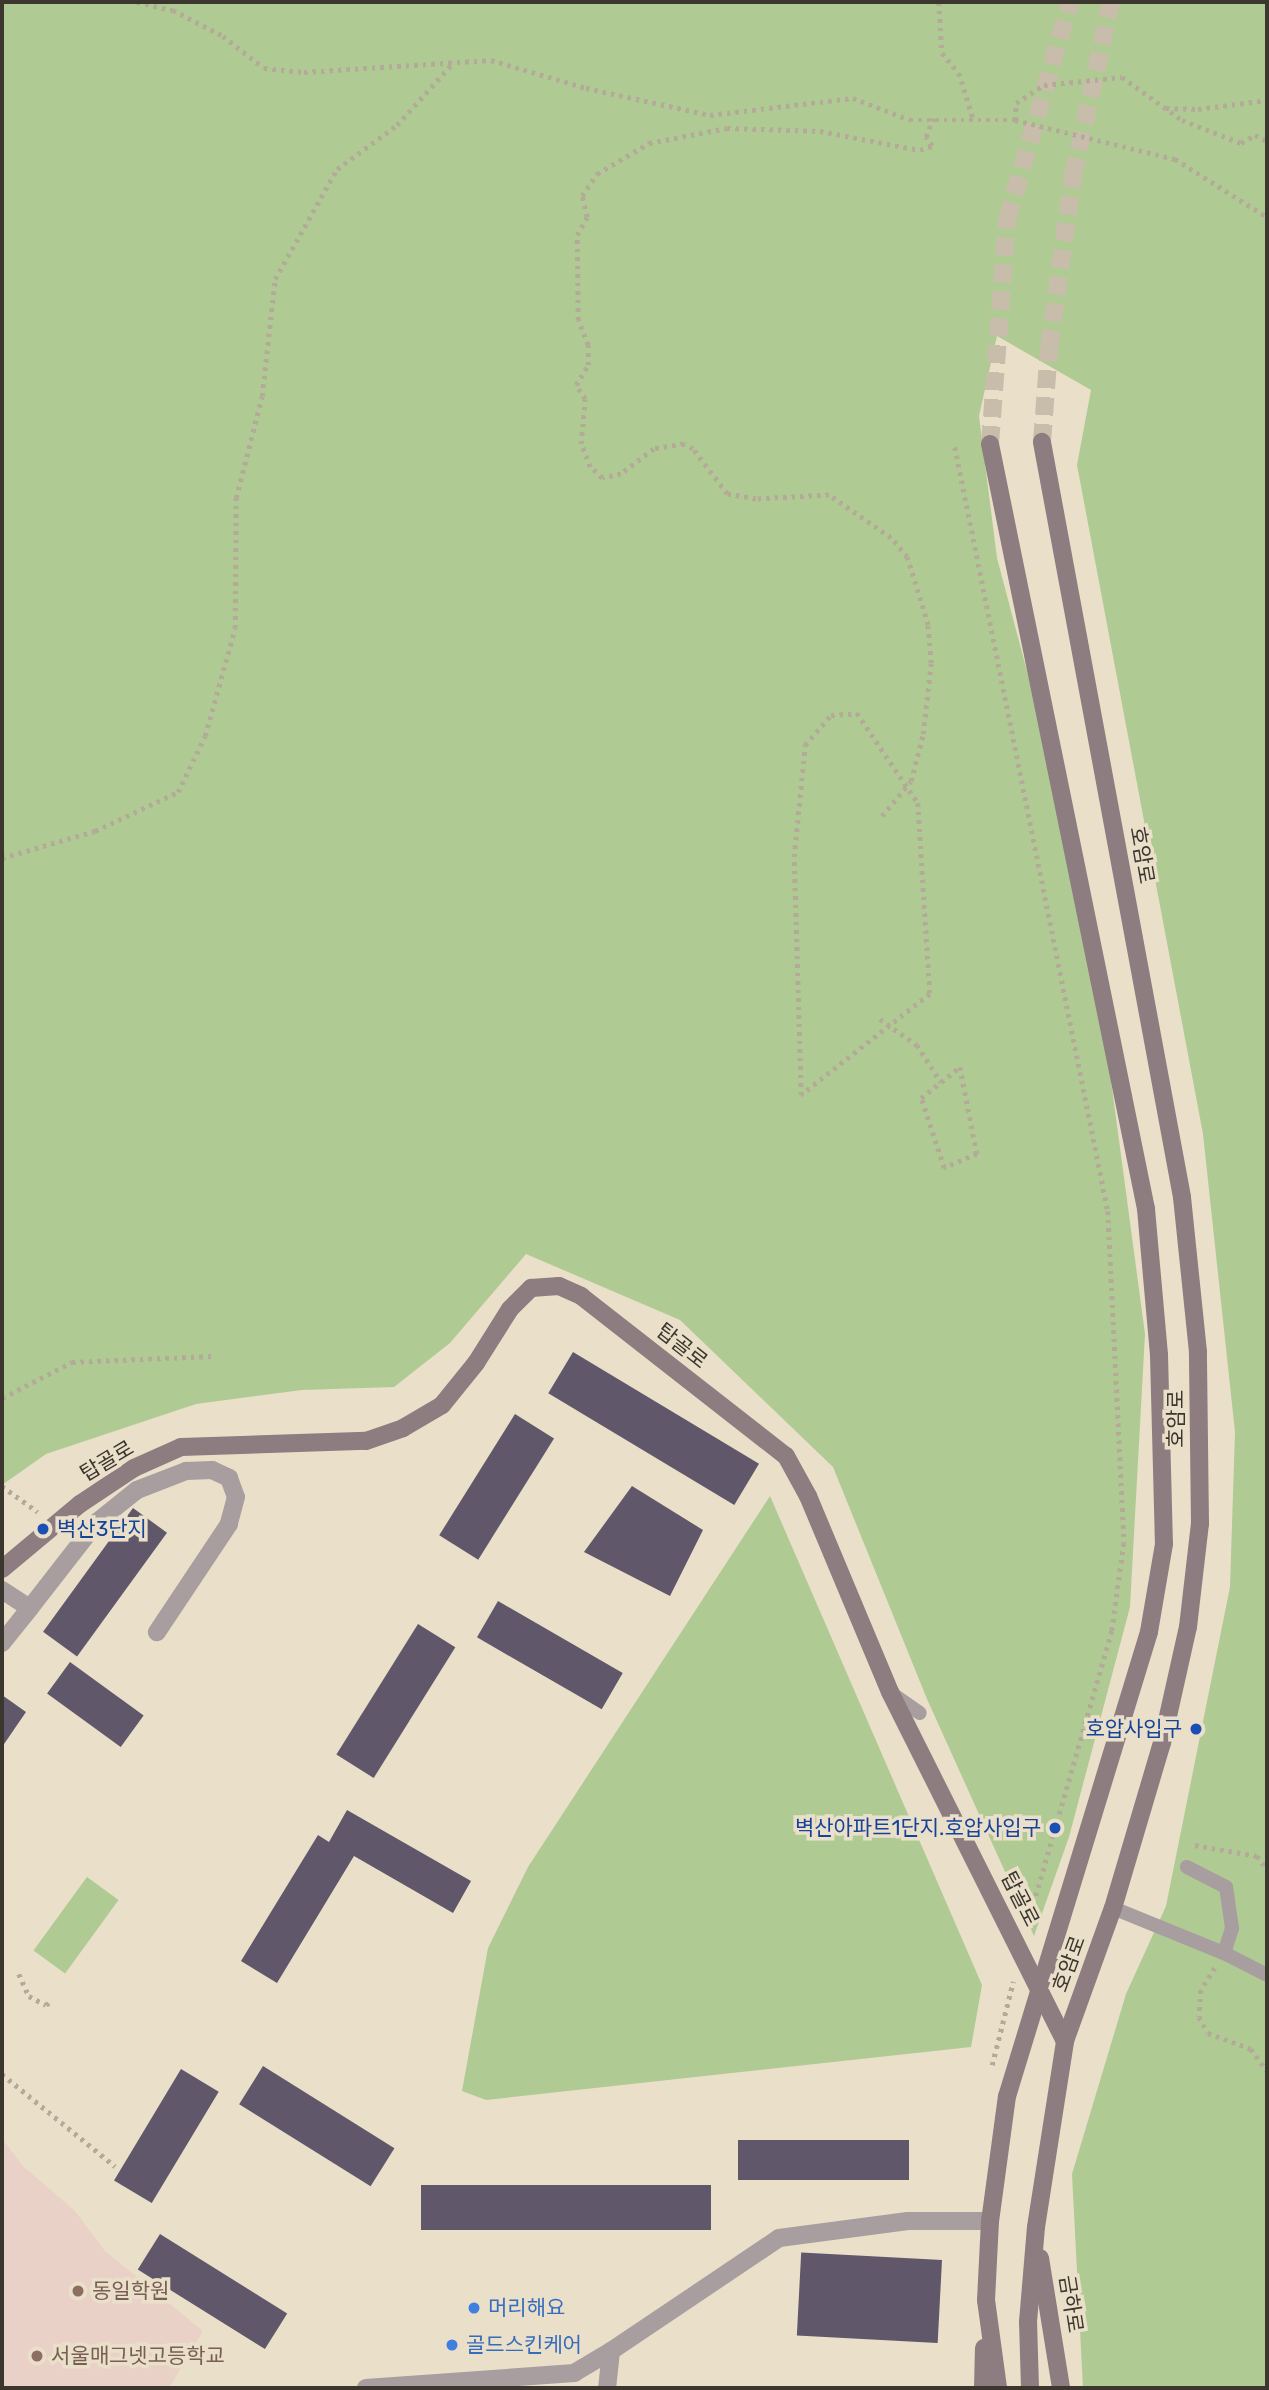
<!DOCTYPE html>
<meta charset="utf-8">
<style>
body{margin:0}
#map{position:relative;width:1269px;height:2390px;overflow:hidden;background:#eadfc9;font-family:Rubik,"Noto Sans KR",sans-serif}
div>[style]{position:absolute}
.education>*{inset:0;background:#e9d1c8}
.green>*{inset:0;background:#b0ca94;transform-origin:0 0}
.building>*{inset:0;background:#60576a;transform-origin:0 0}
.secondary-tunnel>*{height:18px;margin-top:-9px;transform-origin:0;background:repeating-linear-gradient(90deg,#c7bdaa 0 18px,transparent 0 27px)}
.path>*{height:4.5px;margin-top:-2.25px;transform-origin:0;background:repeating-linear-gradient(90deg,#b3aa98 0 3.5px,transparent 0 8.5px)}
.lane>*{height:14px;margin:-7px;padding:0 7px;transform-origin:7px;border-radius:7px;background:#a89d9f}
.street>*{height:18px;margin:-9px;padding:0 9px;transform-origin:9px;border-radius:9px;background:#a89d9f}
.secondary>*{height:18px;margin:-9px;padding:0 9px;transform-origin:9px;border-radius:9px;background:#8d7c80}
.dots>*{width:19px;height:19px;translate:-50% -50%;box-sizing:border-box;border:4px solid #eadfc9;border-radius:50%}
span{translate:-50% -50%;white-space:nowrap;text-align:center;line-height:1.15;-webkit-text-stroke:7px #eadfc9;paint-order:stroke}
.street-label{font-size:21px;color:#3b362e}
.transit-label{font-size:21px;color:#164399}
.left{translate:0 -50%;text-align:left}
.right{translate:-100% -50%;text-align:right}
.education-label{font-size:21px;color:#785e54}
.shop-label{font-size:21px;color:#366cbe}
.frame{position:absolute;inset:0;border:4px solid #3b362e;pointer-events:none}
</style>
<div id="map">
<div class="education">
<div style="clip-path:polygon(2px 2139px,23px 2166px,75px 2211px,105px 2251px,203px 2331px,169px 2388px,2px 2388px)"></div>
</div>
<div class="green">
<div style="clip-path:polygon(2px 2px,1267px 2px,1267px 2388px,1083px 2388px,1072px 2174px,1126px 1994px,1166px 1906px,1230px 1587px,1235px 1432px,1203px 1134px,1077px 465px,1091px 390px,997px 336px,979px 416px,997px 558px,1052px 766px,1101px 1006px,1145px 1334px,1130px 1607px,1069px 1837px,1034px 1936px,927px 1699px,833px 1467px,680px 1320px,526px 1254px,450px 1343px,394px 1387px,302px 1390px,196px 1404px,46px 1454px,2px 1485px)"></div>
<div style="clip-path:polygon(770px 1496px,982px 1985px,971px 2047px,486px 2100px,462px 2091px,488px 1948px,528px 1867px)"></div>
<div style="left:87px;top:1877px;width:39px;height:91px;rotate:36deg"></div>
</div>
<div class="building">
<div style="left:573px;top:1352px;width:217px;height:48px;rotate:31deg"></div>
<div style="left:515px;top:1414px;width:46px;height:143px;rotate:32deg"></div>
<div style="clip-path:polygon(632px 1486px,703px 1530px,670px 1596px,584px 1552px)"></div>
<div style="left:133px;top:1508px;width:42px;height:153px;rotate:36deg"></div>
<div style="left:498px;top:1601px;width:144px;height:42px;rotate:30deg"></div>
<div style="left:418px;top:1624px;width:44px;height:154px;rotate:32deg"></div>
<div style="left:70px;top:1662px;width:91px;height:39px;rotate:36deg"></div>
<div style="clip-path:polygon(2px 1695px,26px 1712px,2px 1747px)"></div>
<div style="clip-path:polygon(347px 1810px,471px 1881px,453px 1913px,354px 1856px,277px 1983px,241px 1961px,318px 1835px,329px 1842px)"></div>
<div style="left:263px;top:2066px;width:155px;height:45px;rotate:32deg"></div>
<div style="left:181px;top:2069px;width:44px;height:130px;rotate:31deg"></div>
<div style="left:909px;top:2140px;width:40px;height:171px;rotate:90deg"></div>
<div style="left:711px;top:2185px;width:45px;height:290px;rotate:90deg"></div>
<div style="left:160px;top:2234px;width:150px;height:42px;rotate:32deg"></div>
<div style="left:942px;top:2260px;width:83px;height:141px;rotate:93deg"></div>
</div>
<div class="secondary-tunnel">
<div style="left:1042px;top:442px;width:94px;rotate:-85.7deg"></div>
<div style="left:1049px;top:348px;width:174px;rotate:-82.1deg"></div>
<div style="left:1073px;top:176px;width:178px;rotate:-77.7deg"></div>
<div style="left:990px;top:444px;width:225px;rotate:-85.7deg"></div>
<div style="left:1007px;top:220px;width:227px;rotate:-73.9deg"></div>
</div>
<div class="path">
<div style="left:137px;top:2px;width:37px;rotate:13deg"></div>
<div style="left:173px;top:10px;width:56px;rotate:27.5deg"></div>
<div style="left:223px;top:36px;width:52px;rotate:38deg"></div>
<div style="left:264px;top:68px;width:40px;rotate:5.7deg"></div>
<div style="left:304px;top:72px;width:187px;rotate:-3.7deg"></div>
<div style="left:491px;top:60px;width:99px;rotate:16.4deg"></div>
<div style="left:586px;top:88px;width:127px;rotate:12.3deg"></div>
<div style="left:710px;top:115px;width:144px;rotate:-6.8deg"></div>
<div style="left:853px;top:98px;width:61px;rotate:21.1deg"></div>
<div style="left:910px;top:120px;width:105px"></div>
<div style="left:1015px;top:120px;width:165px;rotate:13.7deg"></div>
<div style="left:1175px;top:159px;width:109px;rotate:32.2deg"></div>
<div style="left:939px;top:2px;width:51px;rotate:86.6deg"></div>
<div style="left:942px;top:53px;width:26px;rotate:50deg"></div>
<div style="left:959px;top:73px;width:47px;rotate:72.7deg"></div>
<div style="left:1166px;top:108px;width:32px;rotate:2deg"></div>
<div style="left:1198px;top:109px;width:70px;rotate:-7.4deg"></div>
<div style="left:1015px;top:120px;width:17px;rotate:-87deg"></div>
<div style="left:1016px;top:103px;width:33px;rotate:-33deg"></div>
<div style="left:1044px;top:85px;width:78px;rotate:-5.9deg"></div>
<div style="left:1122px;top:77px;width:74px;rotate:35.6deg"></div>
<div style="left:1182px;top:120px;width:63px;rotate:21.3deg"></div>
<div style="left:1241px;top:143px;width:16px;rotate:-30deg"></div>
<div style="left:1255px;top:135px;width:13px;rotate:27deg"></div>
<div style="left:955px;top:447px;width:779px;rotate:78.68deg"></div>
<div style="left:1108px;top:1211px;width:332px;rotate:87.2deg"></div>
<div style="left:1124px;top:1543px;width:89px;rotate:97.8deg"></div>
<div style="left:1112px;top:1631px;width:304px;rotate:106deg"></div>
<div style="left:857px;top:713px;width:109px;rotate:55.9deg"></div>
<div style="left:918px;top:803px;width:191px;rotate:86.4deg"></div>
<div style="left:930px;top:994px;width:164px;rotate:141.9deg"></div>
<div style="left:801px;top:1095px;width:238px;rotate:-91.7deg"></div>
<div style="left:794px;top:857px;width:113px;rotate:-84.4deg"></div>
<div style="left:805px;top:745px;width:40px;rotate:-49deg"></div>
<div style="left:831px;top:715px;width:26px;rotate:-4deg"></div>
<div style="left:882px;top:816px;width:45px;rotate:-50.4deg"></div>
<div style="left:911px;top:781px;width:49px;rotate:-75.7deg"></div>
<div style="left:923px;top:734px;width:71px;rotate:-83.6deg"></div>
<div style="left:931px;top:663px;width:38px;rotate:-95deg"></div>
<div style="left:928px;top:625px;width:71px;rotate:-107.2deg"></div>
<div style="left:907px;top:557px;width:25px;rotate:-130deg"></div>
<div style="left:891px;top:538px;width:75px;rotate:-145.3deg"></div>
<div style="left:829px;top:495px;width:73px;rotate:176.9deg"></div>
<div style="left:756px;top:499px;width:29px;rotate:-170deg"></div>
<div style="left:727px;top:494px;width:56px;rotate:-127.1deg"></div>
<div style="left:693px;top:449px;width:10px;rotate:-151deg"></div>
<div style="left:684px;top:444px;width:30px;rotate:171deg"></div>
<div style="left:654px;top:449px;width:41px;rotate:142.9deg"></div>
<div style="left:621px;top:474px;width:19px;rotate:168deg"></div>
<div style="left:602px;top:478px;width:16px;rotate:-137deg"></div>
<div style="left:590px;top:467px;width:25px;rotate:-111deg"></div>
<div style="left:581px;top:444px;width:45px;rotate:-84.9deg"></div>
<div style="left:585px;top:399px;width:17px;rotate:-123deg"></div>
<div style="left:576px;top:385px;width:23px;rotate:-59deg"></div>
<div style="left:588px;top:365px;width:20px;rotate:-90deg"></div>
<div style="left:588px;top:345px;width:27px;rotate:-112deg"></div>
<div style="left:578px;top:320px;width:85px;rotate:-90.7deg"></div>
<div style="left:577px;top:235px;width:21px;rotate:-61deg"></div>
<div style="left:587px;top:217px;width:22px;rotate:-103deg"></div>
<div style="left:582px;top:196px;width:27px;rotate:-56deg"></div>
<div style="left:597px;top:174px;width:61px;rotate:-30.8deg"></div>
<div style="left:649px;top:143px;width:79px;rotate:-10.9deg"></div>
<div style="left:727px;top:128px;width:93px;rotate:1.8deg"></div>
<div style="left:820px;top:131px;width:102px;rotate:10.8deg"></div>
<div style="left:920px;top:150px;width:13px;rotate:-18deg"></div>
<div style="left:932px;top:146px;width:11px;rotate:-124deg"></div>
<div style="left:926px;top:137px;width:20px;rotate:-70deg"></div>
<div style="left:2px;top:858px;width:97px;rotate:-16.2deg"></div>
<div style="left:95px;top:831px;width:92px;rotate:-25.2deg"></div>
<div style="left:178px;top:792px;width:62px;rotate:-64.3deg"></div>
<div style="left:205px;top:736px;width:112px;rotate:-74.5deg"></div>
<div style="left:235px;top:628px;width:130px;rotate:-89.6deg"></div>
<div style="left:236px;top:498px;width:105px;rotate:-75.7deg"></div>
<div style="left:262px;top:396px;width:118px;rotate:-83.7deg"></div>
<div style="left:275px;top:279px;width:126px;rotate:-60.6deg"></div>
<div style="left:337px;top:169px;width:74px;rotate:-36.3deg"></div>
<div style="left:397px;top:125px;width:81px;rotate:-48deg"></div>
<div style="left:880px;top:1019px;width:45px;rotate:35.1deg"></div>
<div style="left:917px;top:1045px;width:44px;rotate:57deg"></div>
<div style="left:960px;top:1067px;width:89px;rotate:78.9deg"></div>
<div style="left:977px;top:1154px;width:36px;rotate:157deg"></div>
<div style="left:944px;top:1168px;width:74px;rotate:-108.2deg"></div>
<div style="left:921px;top:1098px;width:50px;rotate:-38.5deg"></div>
<div style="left:2px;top:1398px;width:79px;rotate:-27.2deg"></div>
<div style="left:72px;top:1362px;width:141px;rotate:-2.4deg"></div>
<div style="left:2px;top:1486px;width:44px;rotate:35.8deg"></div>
<div style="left:1195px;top:1845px;width:63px;rotate:10.1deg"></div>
<div style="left:1257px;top:1856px;width:16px;rotate:52deg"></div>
<div style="left:1215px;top:1968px;width:26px;rotate:122deg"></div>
<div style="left:1201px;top:1990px;width:27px;rotate:94deg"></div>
<div style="left:1199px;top:2017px;width:18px;rotate:61deg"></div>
<div style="left:1208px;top:2033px;width:46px;rotate:20.4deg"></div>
<div style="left:1251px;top:2049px;width:27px;rotate:54deg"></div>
<div style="left:19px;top:1974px;width:24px;rotate:66deg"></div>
<div style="left:29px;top:1996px;width:19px;rotate:28deg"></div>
<div style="left:46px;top:2005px;width:8px;rotate:-40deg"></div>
<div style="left:992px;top:2065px;width:86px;rotate:-75.8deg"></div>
<div style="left:2px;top:2074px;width:146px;rotate:39.2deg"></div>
</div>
<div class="lane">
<div style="left:891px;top:1693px;width:35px;rotate:35deg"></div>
<div style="left:1113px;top:1908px;width:120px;rotate:22.1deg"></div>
<div style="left:1224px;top:1953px;width:26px;rotate:-72deg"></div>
<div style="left:1232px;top:1928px;width:41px;rotate:-98.3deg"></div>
<div style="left:1226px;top:1887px;width:44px;rotate:-152.9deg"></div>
<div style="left:1224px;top:1953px;width:48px;rotate:27.1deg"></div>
</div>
<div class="street">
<div style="left:2px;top:1590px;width:33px;rotate:33deg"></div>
<div style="left:30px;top:1608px;width:45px;rotate:128.7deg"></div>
<div style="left:30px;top:1608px;width:109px;rotate:-52.1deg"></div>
<div style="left:97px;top:1522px;width:51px;rotate:-38.7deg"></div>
<div style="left:137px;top:1490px;width:53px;rotate:-21.2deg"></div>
<div style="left:186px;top:1471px;width:26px;rotate:-2deg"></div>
<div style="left:212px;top:1470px;width:19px;rotate:25deg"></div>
<div style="left:229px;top:1478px;width:20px;rotate:70deg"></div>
<div style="left:236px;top:1497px;width:28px;rotate:105deg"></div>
<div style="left:229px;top:1524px;width:130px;rotate:123.7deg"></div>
<div style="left:611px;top:2351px;width:202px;rotate:-33.9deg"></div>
<div style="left:779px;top:2238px;width:130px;rotate:-7.5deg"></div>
<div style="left:908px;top:2221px;width:82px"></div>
<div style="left:366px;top:2388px;width:209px;rotate:-4.1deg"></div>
<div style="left:574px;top:2373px;width:43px;rotate:-30.7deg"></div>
<div style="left:611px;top:2351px;width:37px;rotate:96deg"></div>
</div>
<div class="secondary">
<div style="left:990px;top:444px;width:781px;rotate:78.47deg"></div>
<div style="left:1146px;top:1209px;width:147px;rotate:84.9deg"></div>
<div style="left:1159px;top:1355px;width:189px;rotate:88.5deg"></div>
<div style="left:1164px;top:1544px;width:89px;rotate:99.7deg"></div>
<div style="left:1149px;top:1632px;width:485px;rotate:107deg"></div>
<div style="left:1007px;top:2096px;width:126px;rotate:97.7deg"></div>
<div style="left:990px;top:2221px;width:79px;rotate:92.9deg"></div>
<div style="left:986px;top:2300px;width:89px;rotate:82.2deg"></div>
<div style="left:2px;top:1569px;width:102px;rotate:-39.8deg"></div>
<div style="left:80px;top:1504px;width:65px;rotate:-33.7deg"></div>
<div style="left:134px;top:1468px;width:51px;rotate:-24.1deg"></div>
<div style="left:181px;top:1447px;width:185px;rotate:-1.9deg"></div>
<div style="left:366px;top:1441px;width:39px;rotate:-19deg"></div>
<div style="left:403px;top:1428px;width:45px;rotate:-30.5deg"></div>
<div style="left:442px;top:1405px;width:54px;rotate:-51deg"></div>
<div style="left:476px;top:1363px;width:64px;rotate:-57.8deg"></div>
<div style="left:510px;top:1309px;width:30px;rotate:-45deg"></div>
<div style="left:531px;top:1288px;width:28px;rotate:-4deg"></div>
<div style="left:559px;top:1286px;width:24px;rotate:24deg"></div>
<div style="left:581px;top:1296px;width:260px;rotate:38deg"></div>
<div style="left:786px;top:1456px;width:46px;rotate:61.2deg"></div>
<div style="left:808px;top:1496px;width:212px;rotate:67.3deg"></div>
<div style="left:890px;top:1692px;width:390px;rotate:63.4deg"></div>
<div style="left:1040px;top:2258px;width:132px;rotate:80.8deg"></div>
<div style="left:983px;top:2388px;width:40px;rotate:-88.6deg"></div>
<div style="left:1030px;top:2388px;width:66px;rotate:-91.7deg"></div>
<div style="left:1028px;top:2322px;width:95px;rotate:-85.2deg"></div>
<div style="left:1036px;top:2227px;width:188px;rotate:-81.1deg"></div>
<div style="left:1065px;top:2041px;width:141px;rotate:-70.2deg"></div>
<div style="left:1113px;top:1908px;width:172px;rotate:-73.5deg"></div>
<div style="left:1162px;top:1743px;width:119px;rotate:-77.4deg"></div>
<div style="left:1188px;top:1627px;width:104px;rotate:-83.4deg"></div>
<div style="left:1200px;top:1524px;width:172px;rotate:-90.7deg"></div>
<div style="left:1198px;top:1352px;width:156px;rotate:-95.9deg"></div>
<div style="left:1182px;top:1197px;width:768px;rotate:-100.51deg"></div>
</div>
<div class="dots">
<div style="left:43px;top:1529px;background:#1a4fb4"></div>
<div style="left:1196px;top:1729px;background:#1a4fb4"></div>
<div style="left:1055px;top:1828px;background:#1a4fb4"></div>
<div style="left:78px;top:2291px;background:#8d6e63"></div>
<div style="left:474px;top:2308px;background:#3f7fe0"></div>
<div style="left:452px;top:2345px;background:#3f7fe0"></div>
<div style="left:37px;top:2356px;background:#8d6e63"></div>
</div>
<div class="street-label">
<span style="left:1142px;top:855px;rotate:80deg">호암로</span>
<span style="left:682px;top:1346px;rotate:38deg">탑골로</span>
<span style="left:1176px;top:1419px;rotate:-90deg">호암로</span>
<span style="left:107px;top:1461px;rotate:-31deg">탑골로</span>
<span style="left:1020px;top:1899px;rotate:63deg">탑골로</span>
<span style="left:1069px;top:1964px;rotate:-70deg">호암로</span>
<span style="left:1071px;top:2304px;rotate:81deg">금하로</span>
</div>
<div class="transit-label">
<span class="left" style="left:57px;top:1529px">벽산3단지</span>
<span class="right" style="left:1182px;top:1729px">호압사입구</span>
<span class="right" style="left:1041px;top:1828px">벽산아파트1단지.호압사입구</span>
</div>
<div class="education-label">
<span class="left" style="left:92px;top:2291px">동일학원</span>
<span class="left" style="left:51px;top:2356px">서울매그넷고등학교</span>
</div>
<div class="shop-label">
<span class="left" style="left:488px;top:2308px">머리해요</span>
<span class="left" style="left:466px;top:2345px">골드스킨케어</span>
</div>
<div class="frame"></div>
</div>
